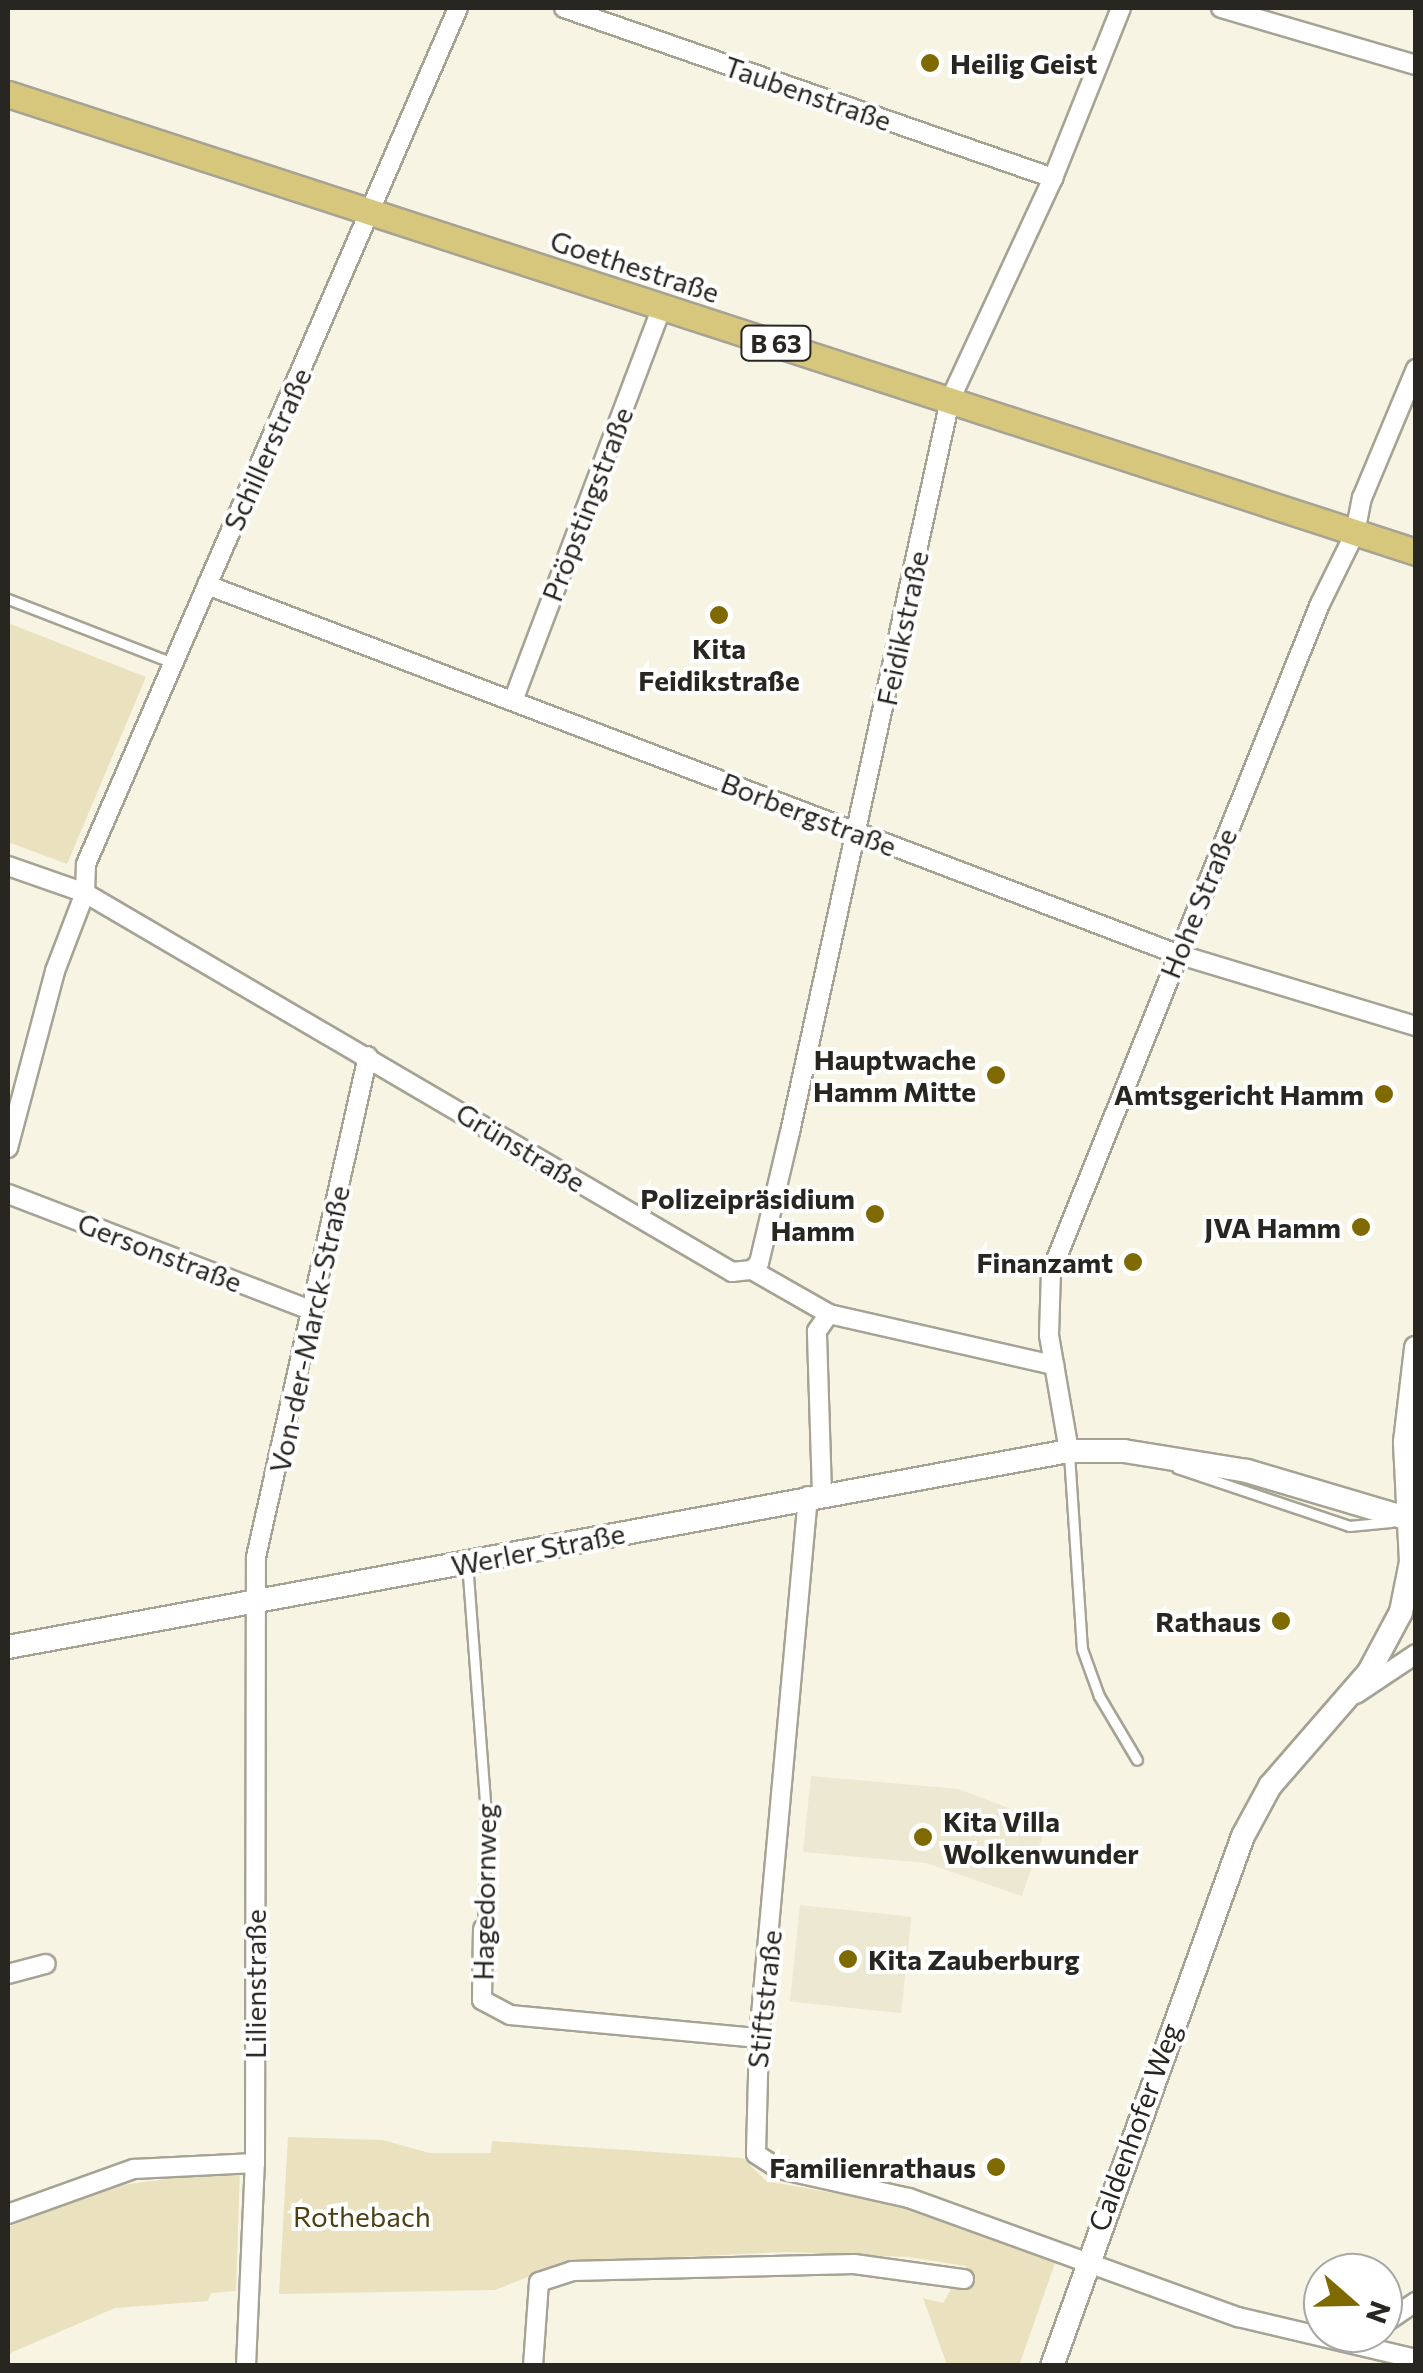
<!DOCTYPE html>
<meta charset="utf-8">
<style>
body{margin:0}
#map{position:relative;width:1423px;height:2373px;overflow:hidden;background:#f8f4e4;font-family:Commissioner,sans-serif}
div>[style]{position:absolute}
.built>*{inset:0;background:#ede8d1;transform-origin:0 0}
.green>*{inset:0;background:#eae1be}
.roads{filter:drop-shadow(2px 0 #a6a294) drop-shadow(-2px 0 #a6a294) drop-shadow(0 2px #a6a294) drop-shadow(0 -2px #a6a294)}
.lane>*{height:9px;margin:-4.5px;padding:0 4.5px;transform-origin:4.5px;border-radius:4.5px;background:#fff}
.street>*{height:18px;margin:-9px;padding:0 9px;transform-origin:9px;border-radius:9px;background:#fff}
.secondary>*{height:22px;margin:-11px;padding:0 11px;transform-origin:11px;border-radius:11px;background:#fff}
.primary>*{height:25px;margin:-12.5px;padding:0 12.5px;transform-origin:12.5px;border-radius:12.5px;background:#d7c77c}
.dots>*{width:28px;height:28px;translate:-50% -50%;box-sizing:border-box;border:5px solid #fff;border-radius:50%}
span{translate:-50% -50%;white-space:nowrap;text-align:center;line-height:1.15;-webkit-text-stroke:8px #fff;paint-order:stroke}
.shield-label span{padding:2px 8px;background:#fff;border:2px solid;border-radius:8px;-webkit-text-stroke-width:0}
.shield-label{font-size:25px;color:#282621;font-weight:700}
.poi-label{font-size:28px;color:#282621;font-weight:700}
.left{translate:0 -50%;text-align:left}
.right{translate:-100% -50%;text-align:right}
.street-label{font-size:28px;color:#282621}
.park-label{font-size:28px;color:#4c4113}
.frame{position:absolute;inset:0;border:10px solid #282621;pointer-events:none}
.north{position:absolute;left:1303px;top:2253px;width:100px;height:100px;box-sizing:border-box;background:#fff;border:2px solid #a9a8a6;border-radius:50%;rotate:110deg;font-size:28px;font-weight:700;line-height:40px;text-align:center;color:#282621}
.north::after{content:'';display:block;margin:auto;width:35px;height:45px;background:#7e6a01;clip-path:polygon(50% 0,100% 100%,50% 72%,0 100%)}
</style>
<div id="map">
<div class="built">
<div style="clip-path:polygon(811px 1776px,959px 1789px,1047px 1823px,1022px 1896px,926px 1863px,803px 1852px)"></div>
<div style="left:800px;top:1905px;width:112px;height:97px;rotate:6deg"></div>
</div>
<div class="green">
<div style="clip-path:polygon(8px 623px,146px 677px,67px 864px,8px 842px)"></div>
<div style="clip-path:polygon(288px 2137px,383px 2140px,429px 2153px,491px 2153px,492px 2141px,743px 2158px,766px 2181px,889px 2203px,1055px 2263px,1019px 2366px,947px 2365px,923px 2298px,943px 2303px,953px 2286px,963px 2287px,966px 2266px,908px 2257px,785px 2252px,566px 2262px,495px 2290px,279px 2294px)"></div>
<div style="clip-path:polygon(240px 2169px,236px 2291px,211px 2293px,208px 2301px,115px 2308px,8px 2354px,8px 2227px,114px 2186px)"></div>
</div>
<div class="roads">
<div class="lane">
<div style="left:8px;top:599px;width:177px;rotate:21.2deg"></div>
<div style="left:1069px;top:1454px;width:195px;rotate:86.2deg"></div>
<div style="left:1082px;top:1649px;width:50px;rotate:70.1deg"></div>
<div style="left:1099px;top:1696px;width:74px;rotate:59.3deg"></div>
<div style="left:1177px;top:1468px;width:182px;rotate:18.6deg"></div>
<div style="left:1349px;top:1526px;width:42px;rotate:-5.4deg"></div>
<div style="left:467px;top:1562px;width:255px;rotate:85.7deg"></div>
<div style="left:486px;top:1816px;width:113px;rotate:91.5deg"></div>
</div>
<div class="street">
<div style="left:564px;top:8px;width:518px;rotate:19.17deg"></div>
<div style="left:1221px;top:8px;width:203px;rotate:16.3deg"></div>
<div style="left:207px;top:585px;width:1038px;rotate:20.83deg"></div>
<div style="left:1177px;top:954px;width:250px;rotate:16.8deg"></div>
<div style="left:513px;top:701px;width:422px;rotate:-69.3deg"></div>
<div style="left:8px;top:866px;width:82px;rotate:19.3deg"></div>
<div style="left:85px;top:893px;width:750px;rotate:30.36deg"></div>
<div style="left:732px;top:1272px;width:20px;rotate:-6deg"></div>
<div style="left:752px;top:1270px;width:89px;rotate:29.7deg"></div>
<div style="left:829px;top:1314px;width:231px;rotate:12.8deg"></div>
<div style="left:8px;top:1148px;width:183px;rotate:-75.1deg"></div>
<div style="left:55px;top:971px;width:84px;rotate:-69deg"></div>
<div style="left:85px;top:893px;width:29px;rotate:-88deg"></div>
<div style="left:86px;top:864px;width:933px;rotate:-66.51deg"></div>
<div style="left:8px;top:1194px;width:327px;rotate:21deg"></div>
<div style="left:752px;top:1270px;width:10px;rotate:-45deg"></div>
<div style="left:759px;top:1263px;width:135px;rotate:-76.7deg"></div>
<div style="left:790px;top:1132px;width:749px;rotate:-77.67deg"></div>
<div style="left:950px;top:400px;width:245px;rotate:-65.1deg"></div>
<div style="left:1053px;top:178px;width:183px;rotate:-68.2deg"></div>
<div style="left:1069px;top:1451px;width:118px;rotate:-99.8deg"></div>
<div style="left:1049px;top:1335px;width:63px;rotate:-88.2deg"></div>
<div style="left:1051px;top:1272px;width:720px;rotate:-68.07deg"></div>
<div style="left:1320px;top:604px;width:79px;rotate:-63.8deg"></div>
<div style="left:1355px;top:533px;width:36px;rotate:-79deg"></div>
<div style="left:1362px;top:498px;width:140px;rotate:-67.3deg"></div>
<div style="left:822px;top:1494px;width:163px;rotate:-91.8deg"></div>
<div style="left:817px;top:1331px;width:21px;rotate:-55deg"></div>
<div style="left:808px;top:1496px;width:544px;rotate:95.17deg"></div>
<div style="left:759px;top:2038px;width:116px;rotate:91.5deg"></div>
<div style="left:756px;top:2154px;width:27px;rotate:33deg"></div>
<div style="left:779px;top:2169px;width:133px;rotate:12.6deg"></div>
<div style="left:909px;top:2198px;width:350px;rotate:19.9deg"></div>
<div style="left:1238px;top:2317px;width:183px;rotate:13.3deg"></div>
<div style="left:1356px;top:1694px;width:72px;rotate:-33.7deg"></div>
<div style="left:483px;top:1929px;width:71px;rotate:90.8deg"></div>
<div style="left:482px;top:2000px;width:32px;rotate:28deg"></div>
<div style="left:510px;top:2015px;width:250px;rotate:5.3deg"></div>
<div style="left:8px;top:1974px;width:39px;rotate:-15deg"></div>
<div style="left:8px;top:2214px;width:134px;rotate:-19.7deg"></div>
<div style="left:134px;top:2169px;width:121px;rotate:-2.8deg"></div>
<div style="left:1383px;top:2324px;width:40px;rotate:-34deg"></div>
<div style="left:246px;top:2366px;width:203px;rotate:-87.5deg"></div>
<div style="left:255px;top:2163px;width:606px;rotate:-89.91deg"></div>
<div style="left:256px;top:1557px;width:513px;rotate:-77.4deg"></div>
<div style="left:533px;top:2366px;width:84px;rotate:-85.9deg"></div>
<div style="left:539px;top:2282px;width:35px;rotate:-18deg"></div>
<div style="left:572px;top:2271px;width:282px;rotate:-1.4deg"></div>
<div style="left:854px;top:2264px;width:111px;rotate:7.8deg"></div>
</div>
<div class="secondary">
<div style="left:8px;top:1647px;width:1079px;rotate:-10.47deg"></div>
<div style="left:1069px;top:1451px;width:55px"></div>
<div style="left:1124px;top:1451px;width:125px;rotate:9.2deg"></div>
<div style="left:1247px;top:1471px;width:176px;rotate:16.5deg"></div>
<div style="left:1052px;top:2366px;width:563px;rotate:-70.18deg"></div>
<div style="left:1243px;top:1836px;width:57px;rotate:-61.6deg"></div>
<div style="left:1270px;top:1786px;width:151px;rotate:-49deg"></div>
<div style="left:1369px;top:1672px;width:68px;rotate:-61.9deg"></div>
<div style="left:1401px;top:1612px;width:51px;rotate:-78.7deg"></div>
<div style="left:1411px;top:1562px;width:120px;rotate:-92.9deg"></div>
<div style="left:1405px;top:1442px;width:95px;rotate:-83.3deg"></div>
</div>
<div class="primary">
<div style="left:8px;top:94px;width:1481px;rotate:18.02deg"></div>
</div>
</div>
<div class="dots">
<div style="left:930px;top:63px;background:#7e6a01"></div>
<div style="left:719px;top:615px;background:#7e6a01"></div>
<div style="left:996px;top:1075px;background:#7e6a01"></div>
<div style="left:1384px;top:1094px;background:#7e6a01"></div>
<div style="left:875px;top:1214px;background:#7e6a01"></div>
<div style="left:1361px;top:1227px;background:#7e6a01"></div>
<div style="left:1133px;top:1262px;background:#7e6a01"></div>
<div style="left:1281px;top:1621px;background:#7e6a01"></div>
<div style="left:923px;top:1837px;background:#7e6a01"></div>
<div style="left:848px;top:1959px;background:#7e6a01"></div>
<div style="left:996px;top:2167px;background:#7e6a01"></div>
</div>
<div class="shield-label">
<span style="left:776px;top:343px">B 63</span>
</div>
<div class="poi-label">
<span class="left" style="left:950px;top:63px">Heilig Geist</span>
<span style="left:719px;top:664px">Kita<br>Feidikstraße</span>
<span class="right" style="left:976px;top:1075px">Hauptwache<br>Hamm Mitte</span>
<span class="right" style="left:1364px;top:1094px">Amtsgericht Hamm</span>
<span class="right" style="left:855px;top:1214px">Polizeipräsidium<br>Hamm</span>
<span class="right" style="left:1341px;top:1227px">JVA Hamm</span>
<span class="right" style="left:1113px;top:1262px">Finanzamt</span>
<span class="right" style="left:1261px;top:1621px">Rathaus</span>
<span class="left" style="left:943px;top:1837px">Kita Villa<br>Wolkenwunder</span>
<span class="left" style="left:868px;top:1959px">Kita Zauberburg</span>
<span class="right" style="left:976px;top:2167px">Familienrathaus</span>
</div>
<div class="street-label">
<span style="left:808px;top:93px;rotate:19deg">Taubenstraße</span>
<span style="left:635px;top:266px;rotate:18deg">Goethestraße</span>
<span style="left:267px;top:449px;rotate:-66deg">Schillerstraße</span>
<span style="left:587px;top:504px;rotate:-69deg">Pröpstingstraße</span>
<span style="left:902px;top:628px;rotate:-78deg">Feidikstraße</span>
<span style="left:809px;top:814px;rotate:21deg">Borbergstraße</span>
<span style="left:1198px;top:903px;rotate:-68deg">Hohe Straße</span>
<span style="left:521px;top:1147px;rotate:31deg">Grünstraße</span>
<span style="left:160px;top:1252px;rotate:21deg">Gersonstraße</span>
<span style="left:309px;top:1329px;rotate:-78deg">Von-der-Marck-Straße</span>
<span style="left:538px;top:1549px;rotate:-11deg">Werler Straße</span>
<span style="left:484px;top:1892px;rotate:-89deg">Hagedornweg</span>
<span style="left:255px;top:1984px;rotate:-90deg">Lilienstraße</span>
<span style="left:764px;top:1999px;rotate:-84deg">Stiftstraße</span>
<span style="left:1134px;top:2127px;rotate:-70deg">Caldenhofer Weg</span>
</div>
<div class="park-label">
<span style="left:362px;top:2216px">Rothebach</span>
</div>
<div class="frame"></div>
<div class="north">N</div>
</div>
